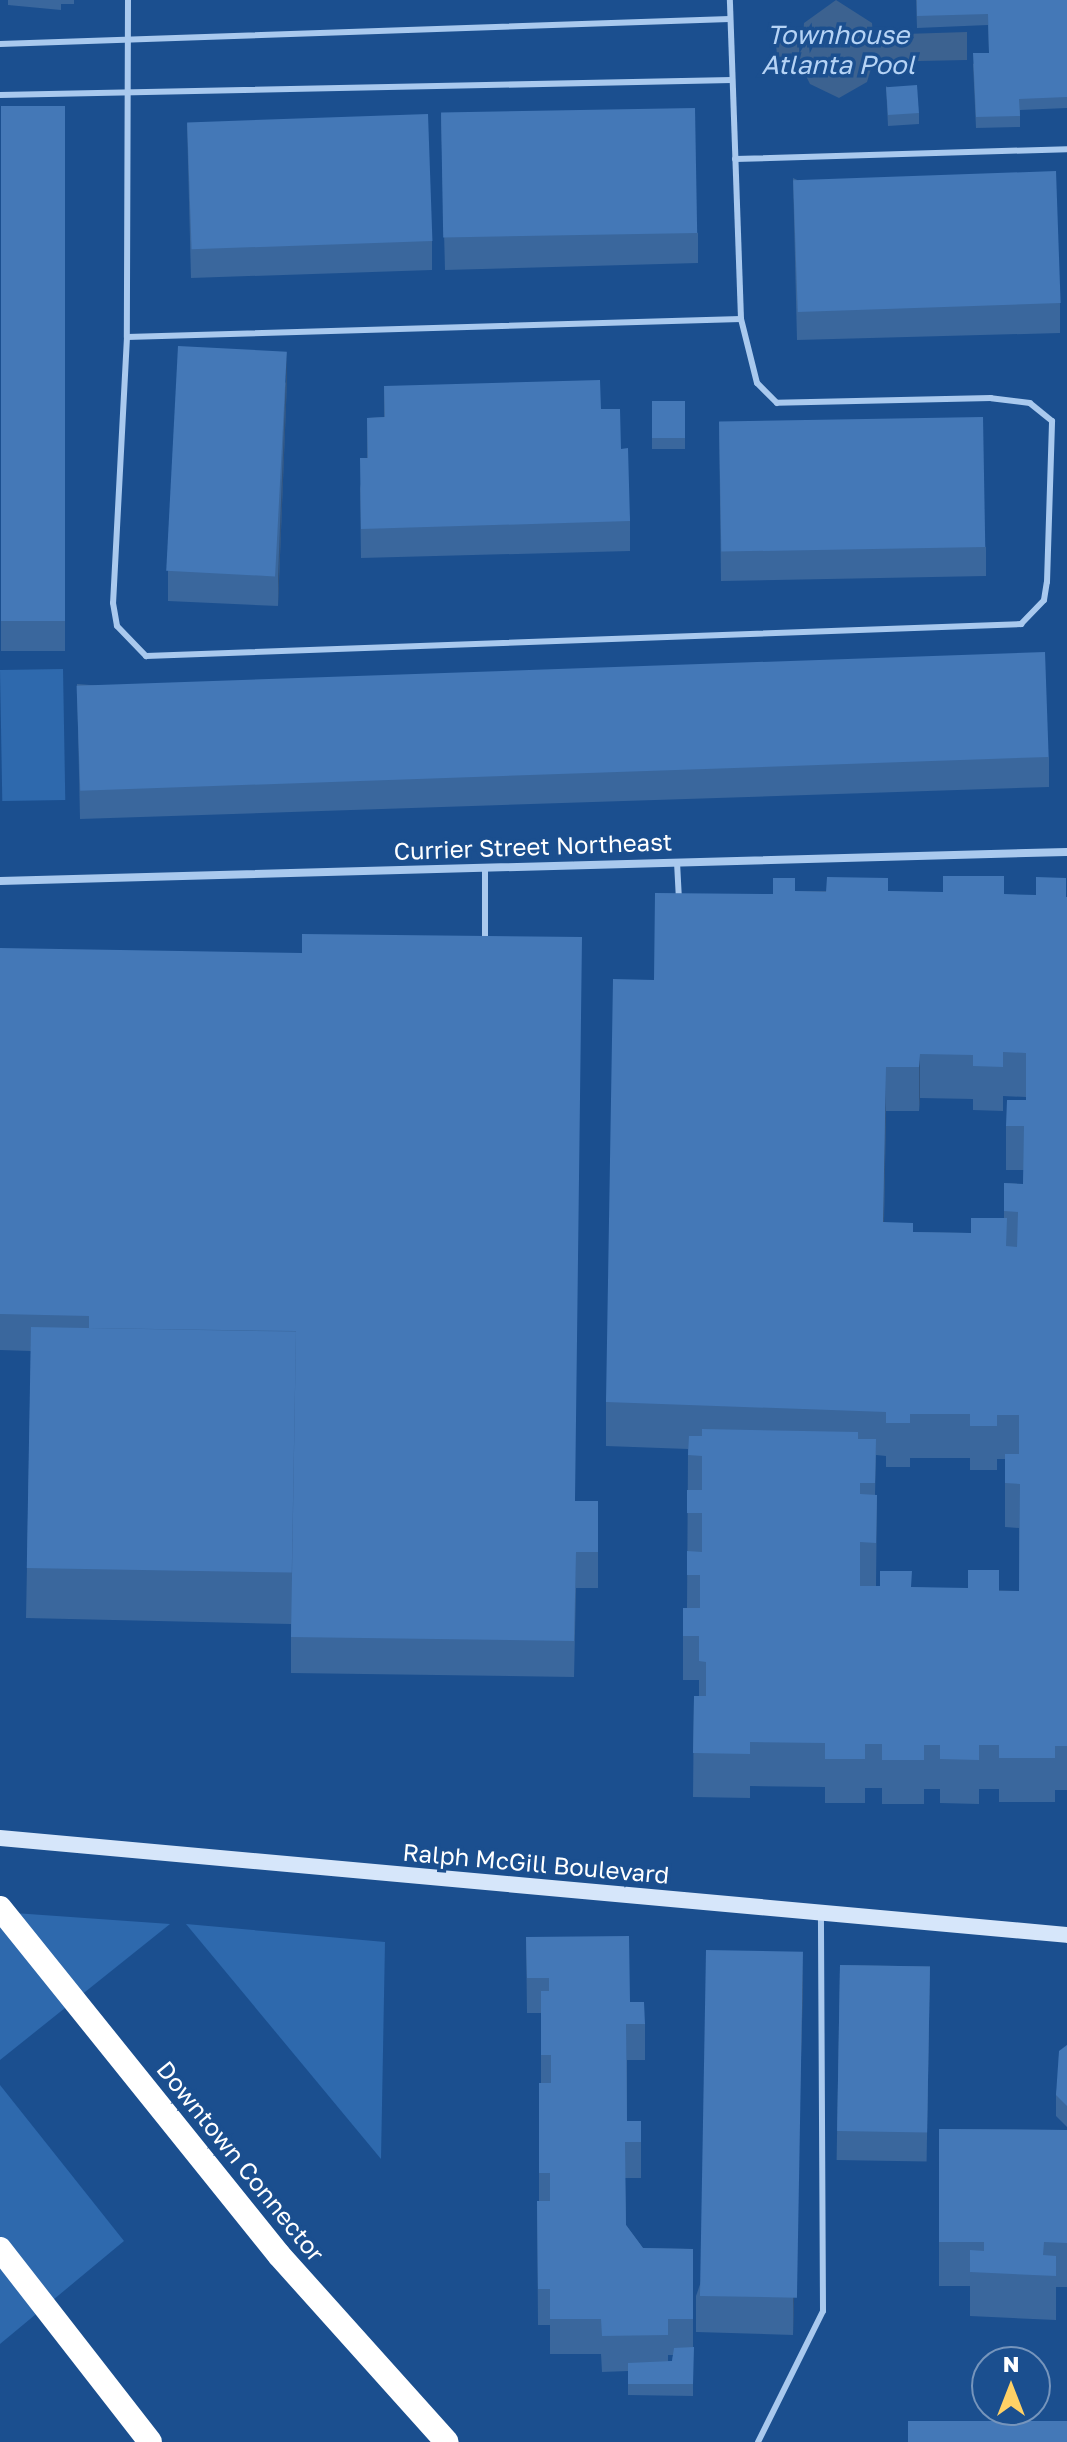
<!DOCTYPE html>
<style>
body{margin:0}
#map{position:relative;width:1067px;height:2442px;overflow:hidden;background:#1b4f8f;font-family:"Golos Text",sans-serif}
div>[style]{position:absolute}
.green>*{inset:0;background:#2e69ad;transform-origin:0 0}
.water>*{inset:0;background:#3c6290}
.service>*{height:6px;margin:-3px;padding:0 3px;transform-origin:3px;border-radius:3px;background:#a9c9ee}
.minor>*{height:8px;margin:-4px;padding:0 4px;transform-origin:4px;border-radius:4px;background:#a9c9ee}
.secondary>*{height:16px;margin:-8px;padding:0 8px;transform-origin:8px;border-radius:8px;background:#d6e6fa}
.motorway>*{height:24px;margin:-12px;padding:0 12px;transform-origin:12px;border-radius:12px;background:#fff}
.wall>*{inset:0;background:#3a679d;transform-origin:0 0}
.shaded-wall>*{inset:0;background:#305480}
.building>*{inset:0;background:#4478b7;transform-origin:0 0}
span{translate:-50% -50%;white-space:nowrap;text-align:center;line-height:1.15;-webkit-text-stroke:7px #1b4f8f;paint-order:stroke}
.street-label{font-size:24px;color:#fff}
.water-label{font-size:26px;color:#b5d3f5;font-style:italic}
.north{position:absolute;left:971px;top:2346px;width:80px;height:80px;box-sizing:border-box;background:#1b4f8f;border:2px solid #7695bc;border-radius:50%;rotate:0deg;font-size:22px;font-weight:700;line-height:32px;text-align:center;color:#fff}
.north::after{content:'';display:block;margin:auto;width:28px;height:36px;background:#ffd166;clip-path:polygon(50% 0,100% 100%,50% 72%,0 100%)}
</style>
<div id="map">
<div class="green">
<div style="left:63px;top:669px;width:131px;height:63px;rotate:89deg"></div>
<div style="clip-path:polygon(0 1912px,170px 1924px,0 2060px)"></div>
<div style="clip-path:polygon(186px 1924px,385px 1942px,381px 2159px)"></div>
<div style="clip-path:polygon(0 2085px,124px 2241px,0 2344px)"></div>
</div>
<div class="water">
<div style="clip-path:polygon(836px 0,872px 23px,873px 35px,967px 32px,967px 60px,873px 62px,867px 82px,839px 98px,810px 84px,802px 68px,777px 69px,776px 38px,803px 37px,804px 23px)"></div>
</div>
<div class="service">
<div style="left:128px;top:0;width:337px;rotate:90.2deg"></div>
<div style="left:127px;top:337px;width:266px;rotate:93deg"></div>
<div style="left:113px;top:603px;width:23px;rotate:80deg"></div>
<div style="left:117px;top:626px;width:42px;rotate:46deg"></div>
<div style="left:146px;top:656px;width:876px;rotate:-2.09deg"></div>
<div style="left:1021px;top:624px;width:33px;rotate:-46deg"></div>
<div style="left:1044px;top:600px;width:18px;rotate:-81deg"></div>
<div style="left:1047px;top:582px;width:161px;rotate:-88.2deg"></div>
<div style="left:1052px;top:421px;width:28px;rotate:-141deg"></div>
<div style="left:1030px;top:403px;width:39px;rotate:-173deg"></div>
<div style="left:991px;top:398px;width:214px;rotate:178.7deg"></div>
<div style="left:777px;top:403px;width:28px;rotate:-135deg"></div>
<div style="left:757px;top:383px;width:66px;rotate:-104deg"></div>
<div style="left:741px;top:319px;width:319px;rotate:-92deg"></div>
<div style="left:0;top:44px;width:730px;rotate:-1.96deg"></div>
<div style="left:0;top:95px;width:732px;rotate:-1.17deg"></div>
<div style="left:735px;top:159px;width:332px;rotate:-1.7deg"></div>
<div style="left:127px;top:337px;width:614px;rotate:-1.68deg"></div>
<div style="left:677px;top:862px;width:37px;rotate:87deg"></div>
<div style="left:485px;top:868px;width:72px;rotate:90deg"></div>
<div style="left:758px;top:2442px;width:146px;rotate:-63.6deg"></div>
<div style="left:823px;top:2311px;width:395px;rotate:-90.3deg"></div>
</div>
<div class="minor">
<div style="left:0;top:881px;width:1067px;rotate:-1.56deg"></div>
</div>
<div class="secondary">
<div style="left:0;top:1838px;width:1071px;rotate:5.19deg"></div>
</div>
<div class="motorway">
<div style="left:0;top:1908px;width:445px;rotate:51.2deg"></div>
<div style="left:279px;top:2255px;width:251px;rotate:48.1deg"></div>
<div style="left:0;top:2249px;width:244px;rotate:52.1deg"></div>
</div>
<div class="wall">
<div style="clip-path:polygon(8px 0,74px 0,74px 4px,61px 4px,61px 10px,8px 5px)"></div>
<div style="clip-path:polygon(916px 0,1067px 0,1067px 108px,1020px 110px,1020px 127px,976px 128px,973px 64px,989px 53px,988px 25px,917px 28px)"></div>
<div style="clip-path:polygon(886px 86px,919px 113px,919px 124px,888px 126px)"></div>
<div style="left:1px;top:106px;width:64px;height:545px"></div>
<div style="clip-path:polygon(441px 115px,698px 233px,698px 263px,445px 270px)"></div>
<div style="clip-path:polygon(187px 123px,432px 241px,432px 270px,191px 278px)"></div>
<div style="clip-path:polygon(793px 178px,1060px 303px,1060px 333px,797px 340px)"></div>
<div style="clip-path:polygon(287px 380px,278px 606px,168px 601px,168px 571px)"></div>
<div style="clip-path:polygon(384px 386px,601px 409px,621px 449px,630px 521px,630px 551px,361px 558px,360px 488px,367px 458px,367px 418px,384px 417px)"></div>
<div style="left:652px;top:401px;width:33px;height:48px"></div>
<div style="clip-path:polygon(719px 422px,986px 547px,986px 576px,721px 581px)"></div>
<div style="clip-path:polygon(77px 684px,1049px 757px,1049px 787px,80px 819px)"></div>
<div style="clip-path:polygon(evenodd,795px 891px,888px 891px,1067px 897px,1067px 1790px,1055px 1790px,1055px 1802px,999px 1802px,999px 1789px,979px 1789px,979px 1804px,940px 1803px,940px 1789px,924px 1789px,924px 1804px,882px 1804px,882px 1788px,865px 1788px,865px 1803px,825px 1803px,825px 1787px,750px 1786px,750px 1798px,693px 1797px,694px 1696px,699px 1696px,699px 1680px,683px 1680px,683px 1608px,687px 1608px,688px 1449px,606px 1446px,606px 1402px,654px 980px,773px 894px,795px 891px,1003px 1096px,1026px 1097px,1026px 1100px,1006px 1126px,1006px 1170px,1024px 1170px,1023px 1184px,1004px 1183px,1004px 1218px,971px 1233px,913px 1232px,884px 1222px,886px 1111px,919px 1111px,920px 1098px,973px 1099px,973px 1110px,1003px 1111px,1003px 1096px,795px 891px,876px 1455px,886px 1456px,886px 1467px,910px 1467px,910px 1458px,970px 1458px,970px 1470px,997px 1470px,997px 1459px,1005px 1459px,1005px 1527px,1019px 1528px,1019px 1591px,876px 1586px,877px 1495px,875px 1495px,876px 1455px)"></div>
<div style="clip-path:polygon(0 948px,575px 1501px,598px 1537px,598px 1588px,576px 1588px,574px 1677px,291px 1673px,291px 1624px,26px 1618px,31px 1351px,0 1350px)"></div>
<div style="clip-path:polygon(evenodd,526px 1937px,630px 2002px,645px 2024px,645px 2060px,627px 2060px,627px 2121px,641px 2121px,641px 2178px,625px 2178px,626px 2225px,643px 2248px,693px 2249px,693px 2396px,628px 2395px,628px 2371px,602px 2372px,601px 2354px,550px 2354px,550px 2325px,538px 2325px,537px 2201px,539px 2201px,539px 2083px,541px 2083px,541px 2013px,527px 2013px,526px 1937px,668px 2355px,673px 2355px,672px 2361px,668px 2361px,668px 2355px)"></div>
<div style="left:840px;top:1965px;width:90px;height:195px;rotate:1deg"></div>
<div style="clip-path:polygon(803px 1988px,793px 2335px,696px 2332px,696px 2296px)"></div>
<div style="clip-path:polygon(1067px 2045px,1067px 2127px,1056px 2116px,1056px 2095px)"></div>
<div style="clip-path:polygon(939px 2129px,1067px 2130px,1067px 2287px,1056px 2287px,1056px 2320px,970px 2316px,970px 2286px,939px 2286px)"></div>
</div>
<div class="shaded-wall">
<div style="clip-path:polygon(287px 351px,287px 380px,278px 606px,278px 576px)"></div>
<div style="clip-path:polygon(920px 1054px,920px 1098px,919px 1111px,919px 1067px)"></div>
<div style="clip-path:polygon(886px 1067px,886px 1111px,883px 1266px,883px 1222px)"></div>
<div style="clip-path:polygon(803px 1952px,803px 1988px,793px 2335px,793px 2299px)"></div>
</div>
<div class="building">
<div style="clip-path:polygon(917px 0,1067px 0,1067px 97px,1019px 99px,1020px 116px,976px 117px,973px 53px,989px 53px,988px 14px,917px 16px)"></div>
<div style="left:917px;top:85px;width:28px;height:31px;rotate:86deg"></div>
<div style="left:1px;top:106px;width:64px;height:515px"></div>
<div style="left:695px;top:108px;width:125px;height:254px;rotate:89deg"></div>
<div style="left:428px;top:114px;width:127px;height:241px;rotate:88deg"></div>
<div style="left:1056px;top:171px;width:132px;height:263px;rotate:88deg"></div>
<div style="left:178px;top:346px;width:109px;height:225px;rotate:3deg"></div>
<div style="clip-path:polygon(600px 380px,601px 409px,620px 409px,621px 449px,628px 448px,630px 521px,361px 529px,360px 458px,368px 458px,367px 418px,385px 417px,384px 386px)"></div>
<div style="left:652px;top:401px;width:33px;height:37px"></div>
<div style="left:983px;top:417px;width:130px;height:264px;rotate:89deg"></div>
<div style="left:1045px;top:652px;width:105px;height:969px;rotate:88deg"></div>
<div style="clip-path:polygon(evenodd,943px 876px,1004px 876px,1004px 894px,1036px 895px,1036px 877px,1066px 878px,1066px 897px,1067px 897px,1067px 1746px,1055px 1746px,1055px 1758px,999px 1758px,999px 1745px,979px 1745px,979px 1760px,940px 1759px,940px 1745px,924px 1745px,924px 1760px,882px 1760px,882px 1744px,865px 1744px,865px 1759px,825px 1759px,825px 1743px,750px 1742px,750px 1754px,693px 1753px,694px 1696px,706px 1696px,706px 1662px,699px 1661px,699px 1636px,683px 1636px,683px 1608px,700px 1608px,700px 1575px,687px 1575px,687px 1551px,702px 1552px,702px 1513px,687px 1513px,687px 1490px,702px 1490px,702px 1456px,688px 1455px,689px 1436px,702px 1436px,702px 1429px,858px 1432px,858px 1439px,876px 1439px,875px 1483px,860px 1483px,860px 1494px,877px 1495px,876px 1543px,860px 1542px,860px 1586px,880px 1586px,880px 1571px,912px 1571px,911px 1587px,968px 1588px,968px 1570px,999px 1570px,999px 1591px,1019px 1591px,1020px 1484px,1005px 1483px,1005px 1454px,1019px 1454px,1019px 1415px,997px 1415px,997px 1426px,970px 1426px,970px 1414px,910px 1414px,910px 1423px,886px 1423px,886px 1412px,606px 1402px,613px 979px,654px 980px,655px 893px,773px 894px,773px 878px,795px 878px,795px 891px,826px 892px,827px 877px,888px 878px,888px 891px,943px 892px,943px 876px,1003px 1052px,1026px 1053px,1026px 1100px,1007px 1100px,1006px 1126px,1024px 1126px,1023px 1184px,1004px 1183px,1004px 1211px,1018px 1212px,1017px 1247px,1006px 1246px,1007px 1218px,971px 1218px,971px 1233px,913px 1232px,913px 1223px,883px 1222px,886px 1067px,919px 1067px,920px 1054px,973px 1055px,973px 1066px,1003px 1067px,1003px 1052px)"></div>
<div style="clip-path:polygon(302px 934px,582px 937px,575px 1501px,598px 1501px,598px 1552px,576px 1552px,574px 1641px,291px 1637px,296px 1331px,89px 1328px,89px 1316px,0 1314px,0 948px,302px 953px)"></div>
<div style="left:31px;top:1327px;width:265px;height:241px;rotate:1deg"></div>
<div style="clip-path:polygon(629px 1936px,630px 2002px,644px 2002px,645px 2024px,626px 2024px,627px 2121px,641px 2121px,641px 2142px,625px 2142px,626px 2225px,643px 2248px,693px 2249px,693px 2319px,668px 2319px,668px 2335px,602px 2336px,601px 2319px,550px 2319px,550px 2289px,538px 2289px,537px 2201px,550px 2201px,550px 2173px,539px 2173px,539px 2083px,551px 2083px,551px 2055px,541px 2055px,541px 1991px,549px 1991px,549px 1978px,527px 1978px,526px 1937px)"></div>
<div style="left:706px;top:1950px;width:97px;height:346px;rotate:1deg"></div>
<div style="left:840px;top:1965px;width:90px;height:166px;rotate:1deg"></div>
<div style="clip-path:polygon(1067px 2045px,1067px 2106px,1056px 2095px,1059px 2051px)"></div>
<div style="clip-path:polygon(939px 2129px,1067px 2130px,1067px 2243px,1044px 2242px,1043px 2255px,1056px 2256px,1056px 2276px,970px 2272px,970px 2250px,984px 2251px,984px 2242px,939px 2242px)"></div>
<div style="clip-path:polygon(694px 2347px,693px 2384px,628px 2384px,628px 2363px,672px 2361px,674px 2348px)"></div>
<div style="left:908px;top:2421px;width:159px;height:21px"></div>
</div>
<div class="street-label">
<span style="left:533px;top:846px;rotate:-2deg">Currier Street Northeast</span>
<span style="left:536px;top:1863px;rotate:5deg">Ralph McGill Boulevard</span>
<span style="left:241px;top:2161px;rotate:51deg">Downtown Connector</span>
</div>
<div class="water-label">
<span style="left:838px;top:50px">Townhouse<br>Atlanta Pool</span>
</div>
<div class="north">N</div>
</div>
